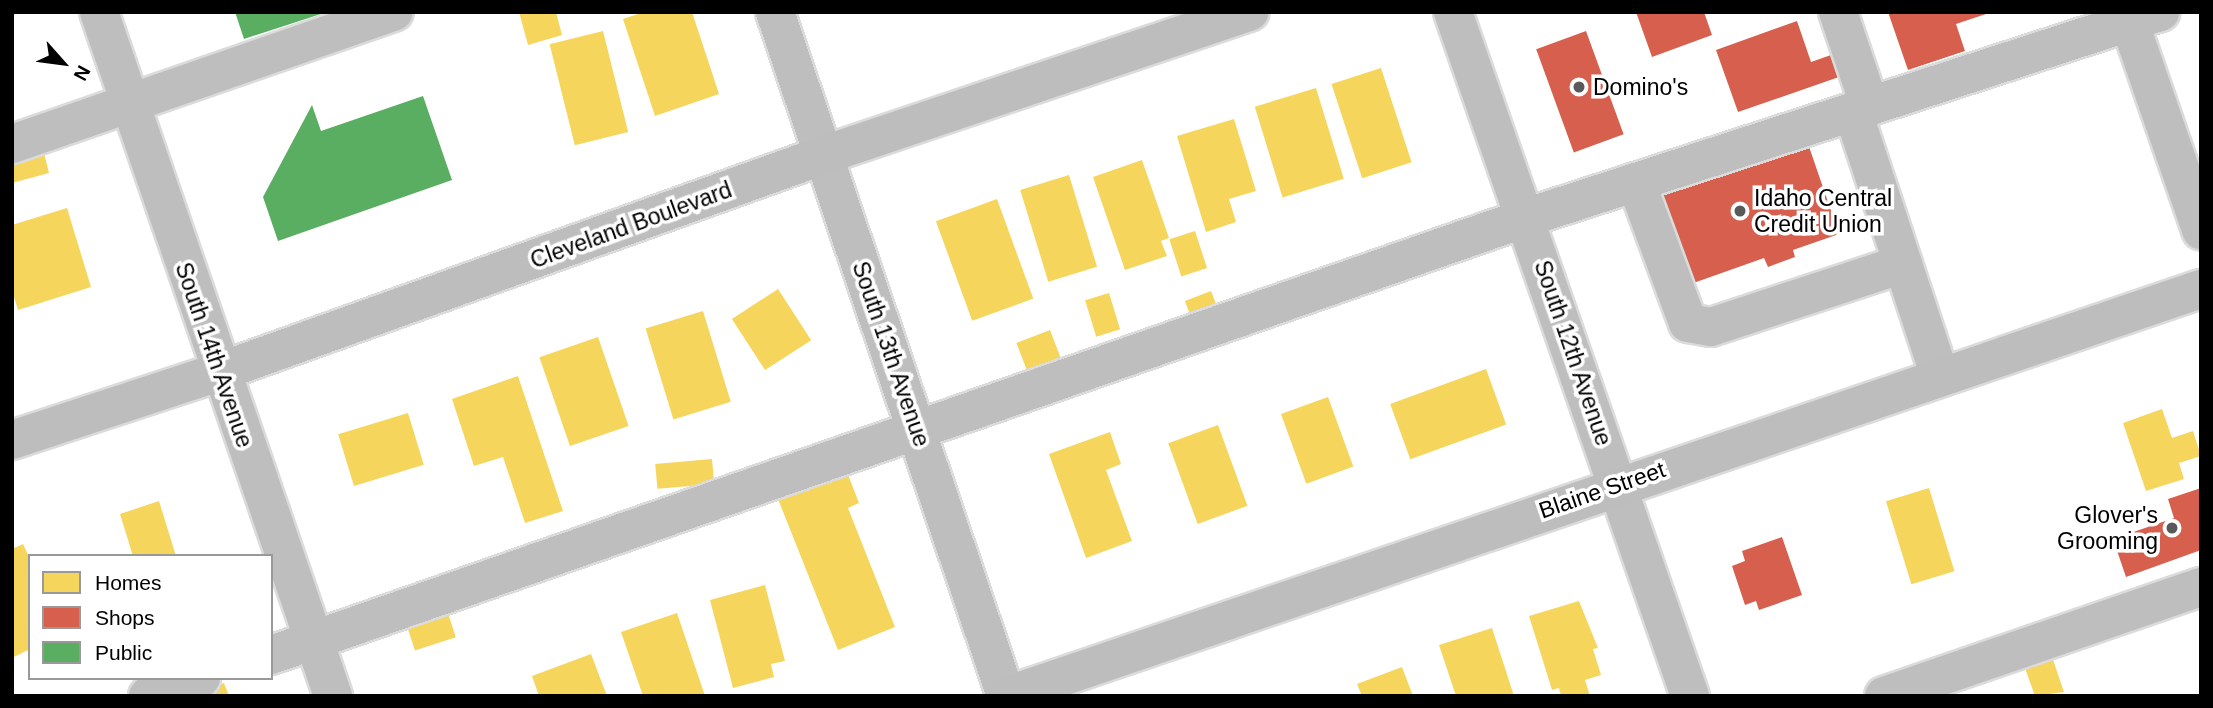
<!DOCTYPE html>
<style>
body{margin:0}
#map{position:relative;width:2213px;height:708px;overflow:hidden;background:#fff;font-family:Arial,sans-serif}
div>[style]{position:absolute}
.homes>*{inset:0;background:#f6d55c;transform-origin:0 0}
.shops>*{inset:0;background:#d6604d;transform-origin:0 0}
.public>*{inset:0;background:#5aae61}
.roads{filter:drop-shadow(2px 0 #dbdbdb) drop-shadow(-2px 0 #dbdbdb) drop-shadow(0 2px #dbdbdb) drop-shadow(0 -2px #dbdbdb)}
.minor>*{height:38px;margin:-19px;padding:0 19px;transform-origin:19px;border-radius:19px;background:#bebebe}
.major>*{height:38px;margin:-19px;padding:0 19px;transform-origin:19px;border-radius:19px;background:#bdbdbd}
.dots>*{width:19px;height:19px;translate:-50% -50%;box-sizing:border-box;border:4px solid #fff;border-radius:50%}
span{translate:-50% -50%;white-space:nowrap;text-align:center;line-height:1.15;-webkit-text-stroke:7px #fff;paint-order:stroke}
.poi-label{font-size:23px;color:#000}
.left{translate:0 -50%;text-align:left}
.right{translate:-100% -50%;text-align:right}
.street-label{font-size:23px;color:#000}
.frame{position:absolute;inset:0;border:14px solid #000;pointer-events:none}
.legend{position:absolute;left:28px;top:554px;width:245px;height:126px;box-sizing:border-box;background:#fff;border:2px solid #999;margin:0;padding:9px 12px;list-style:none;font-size:21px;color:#000}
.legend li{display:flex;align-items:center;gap:14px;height:35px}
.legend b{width:35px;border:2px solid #999}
.north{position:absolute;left:28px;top:28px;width:70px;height:70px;-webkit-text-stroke:5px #fff;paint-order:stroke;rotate:118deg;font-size:19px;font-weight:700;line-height:28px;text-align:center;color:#000}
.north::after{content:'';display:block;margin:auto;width:24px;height:32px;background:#000;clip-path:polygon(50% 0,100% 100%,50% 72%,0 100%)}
</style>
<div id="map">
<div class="homes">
<div style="clip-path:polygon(519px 12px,556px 12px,562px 35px,528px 45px)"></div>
<div style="clip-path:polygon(644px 12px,692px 12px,719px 94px,655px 116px,623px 19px)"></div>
<div style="left:603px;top:31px;width:104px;height:55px;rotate:76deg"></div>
<div style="left:1381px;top:68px;width:99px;height:52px;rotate:72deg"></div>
<div style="left:1316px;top:88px;width:95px;height:64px;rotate:73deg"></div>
<div style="clip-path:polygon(1234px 119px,1256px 191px,1229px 199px,1236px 222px,1206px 232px,1177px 136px)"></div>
<div style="clip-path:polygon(42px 145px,49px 173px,12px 183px,12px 153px)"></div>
<div style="clip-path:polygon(1142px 160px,1169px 238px,1161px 241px,1167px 256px,1125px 270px,1093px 177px)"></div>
<div style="left:1069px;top:175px;width:96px;height:51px;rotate:73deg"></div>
<div style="left:997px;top:199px;width:106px;height:65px;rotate:70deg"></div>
<div style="clip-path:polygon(67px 208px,91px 287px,18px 310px,12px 290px,12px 225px)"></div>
<div style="left:1195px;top:231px;width:39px;height:27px;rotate:72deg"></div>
<div style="left:778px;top:289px;width:61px;height:55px;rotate:57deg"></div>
<div style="left:1211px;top:291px;width:14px;height:28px;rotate:69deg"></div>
<div style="left:1109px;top:293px;width:38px;height:25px;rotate:73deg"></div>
<div style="left:703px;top:311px;width:95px;height:60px;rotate:73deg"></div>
<div style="left:1050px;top:330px;width:39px;height:36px;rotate:69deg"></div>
<div style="left:598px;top:337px;width:94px;height:62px;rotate:71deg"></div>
<div style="left:1486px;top:369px;width:59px;height:102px;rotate:70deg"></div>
<div style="clip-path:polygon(518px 376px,563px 511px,525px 523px,503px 457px,474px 466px,452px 399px)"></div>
<div style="left:1328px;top:397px;width:74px;height:50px;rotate:70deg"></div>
<div style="clip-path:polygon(2162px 409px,2172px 438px,2193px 431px,2201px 456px,2179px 463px,2184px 479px,2146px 491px,2123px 423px)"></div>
<div style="left:408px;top:413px;width:54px;height:73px;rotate:73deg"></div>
<div style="left:1218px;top:425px;width:86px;height:53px;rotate:70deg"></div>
<div style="clip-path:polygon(1110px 432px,1121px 464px,1106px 470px,1132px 541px,1086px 558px,1049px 454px)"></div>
<div style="left:712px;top:459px;width:25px;height:57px;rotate:85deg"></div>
<div style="clip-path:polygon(845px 467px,859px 503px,848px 508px,895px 627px,838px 650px,776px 494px)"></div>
<div style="left:1929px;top:488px;width:87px;height:45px;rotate:73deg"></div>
<div style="clip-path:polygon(159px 501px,176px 556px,133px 556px,120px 514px)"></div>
<div style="clip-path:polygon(23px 544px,30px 559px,30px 649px,12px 658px,12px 549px)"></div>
<div style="clip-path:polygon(765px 585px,785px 661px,771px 664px,774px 677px,733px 688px,710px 600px)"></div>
<div style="clip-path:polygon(1579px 601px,1598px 648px,1593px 649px,1601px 675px,1585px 680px,1590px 696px,1561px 696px,1559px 688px,1552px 690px,1529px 616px)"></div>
<div style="left:445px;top:604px;width:35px;height:43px;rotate:72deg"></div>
<div style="clip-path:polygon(677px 613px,705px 696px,643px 696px,621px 632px)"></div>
<div style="clip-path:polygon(1492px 628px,1514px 696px,1456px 696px,1439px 645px)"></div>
<div style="clip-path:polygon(2049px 648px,2064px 692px,2035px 696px,2021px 657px)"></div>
<div style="clip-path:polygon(591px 654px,607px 696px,539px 696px,532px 676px)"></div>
<div style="clip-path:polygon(1402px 667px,1413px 696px,1362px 696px,1357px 684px)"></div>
<div style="clip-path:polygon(224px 683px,229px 696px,190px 696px,190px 695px)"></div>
</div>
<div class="shops">
<div style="clip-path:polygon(1636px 12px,1704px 12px,1712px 35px,1652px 57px)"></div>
<div style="clip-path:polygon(1888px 12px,1989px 12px,1989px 13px,1956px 24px,1965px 51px,1908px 70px)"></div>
<div style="clip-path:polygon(1797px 21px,1811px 62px,1831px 55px,1839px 77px,1738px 112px,1716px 50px)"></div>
<div style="left:1586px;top:31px;width:110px;height:53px;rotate:70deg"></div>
<div style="clip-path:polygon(1805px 135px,1839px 234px,1793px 250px,1795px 257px,1768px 267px,1764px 258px,1685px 286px,1652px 189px)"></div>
<div style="clip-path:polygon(2201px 488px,2201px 550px,2126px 577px,2113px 539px,2174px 518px,2168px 499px)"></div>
<div style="clip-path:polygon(1782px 537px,1802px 595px,1759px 610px,1756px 601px,1745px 605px,1732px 566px,1745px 561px,1742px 551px)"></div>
</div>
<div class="public">
<div style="clip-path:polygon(235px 12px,324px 12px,324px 13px,244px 39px)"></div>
<div style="clip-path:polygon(423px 96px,452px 180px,278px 241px,263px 197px,312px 105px,321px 131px)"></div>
</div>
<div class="roads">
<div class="minor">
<div style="left:99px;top:12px;width:723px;rotate:71.11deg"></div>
<div style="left:775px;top:12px;width:722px;rotate:71.34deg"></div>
<div style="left:1453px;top:12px;width:724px;rotate:70.89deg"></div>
<div style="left:1838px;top:12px;width:100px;rotate:71.4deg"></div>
<div style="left:2126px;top:12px;width:231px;rotate:71deg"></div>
<div style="left:1853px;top:112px;width:279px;rotate:71.8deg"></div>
<div style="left:12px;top:144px;width:404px;rotate:-19.1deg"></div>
<div style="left:1636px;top:182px;width:150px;rotate:69.8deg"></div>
<div style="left:1688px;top:323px;width:23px;rotate:10deg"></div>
<div style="left:1711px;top:327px;width:202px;rotate:-18.2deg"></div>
<div style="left:271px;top:655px;width:1328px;rotate:-19.21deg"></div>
<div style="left:1525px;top:218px;width:668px;rotate:-17.97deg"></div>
<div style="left:148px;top:696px;width:56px;rotate:-18.8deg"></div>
<div style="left:1884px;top:696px;width:335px;rotate:-19deg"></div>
</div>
<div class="major">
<div style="left:12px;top:440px;width:218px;rotate:-18.2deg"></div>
<div style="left:219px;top:372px;width:643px;rotate:-19.73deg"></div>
<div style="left:824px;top:155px;width:449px;rotate:-18.6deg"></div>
<div style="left:1006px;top:696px;width:1262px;rotate:-18.81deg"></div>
</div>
</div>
<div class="dots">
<div style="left:1579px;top:87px;background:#595959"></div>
<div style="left:1740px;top:211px;background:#595959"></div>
<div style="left:2172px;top:528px;background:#595959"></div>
</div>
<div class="poi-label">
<span class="left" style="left:1593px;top:87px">Domino's</span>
<span class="left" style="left:1754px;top:211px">Idaho Central<br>Credit Union</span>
<span class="right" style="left:2158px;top:528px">Glover's<br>Grooming</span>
</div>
<div class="street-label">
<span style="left:631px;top:225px;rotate:-20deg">Cleveland Boulevard</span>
<span style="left:1573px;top:353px;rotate:71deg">South 12th Avenue</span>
<span style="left:891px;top:354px;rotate:71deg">South 13th Avenue</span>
<span style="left:214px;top:355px;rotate:71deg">South 14th Avenue</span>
<span style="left:1602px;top:490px;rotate:-19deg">Blaine Street</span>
</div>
<div class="frame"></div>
<ul class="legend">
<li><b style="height:19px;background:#f6d55c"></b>Homes</li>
<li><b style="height:19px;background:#d6604d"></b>Shops</li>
<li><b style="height:19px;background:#5aae61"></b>Public</li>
</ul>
<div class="north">N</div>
</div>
